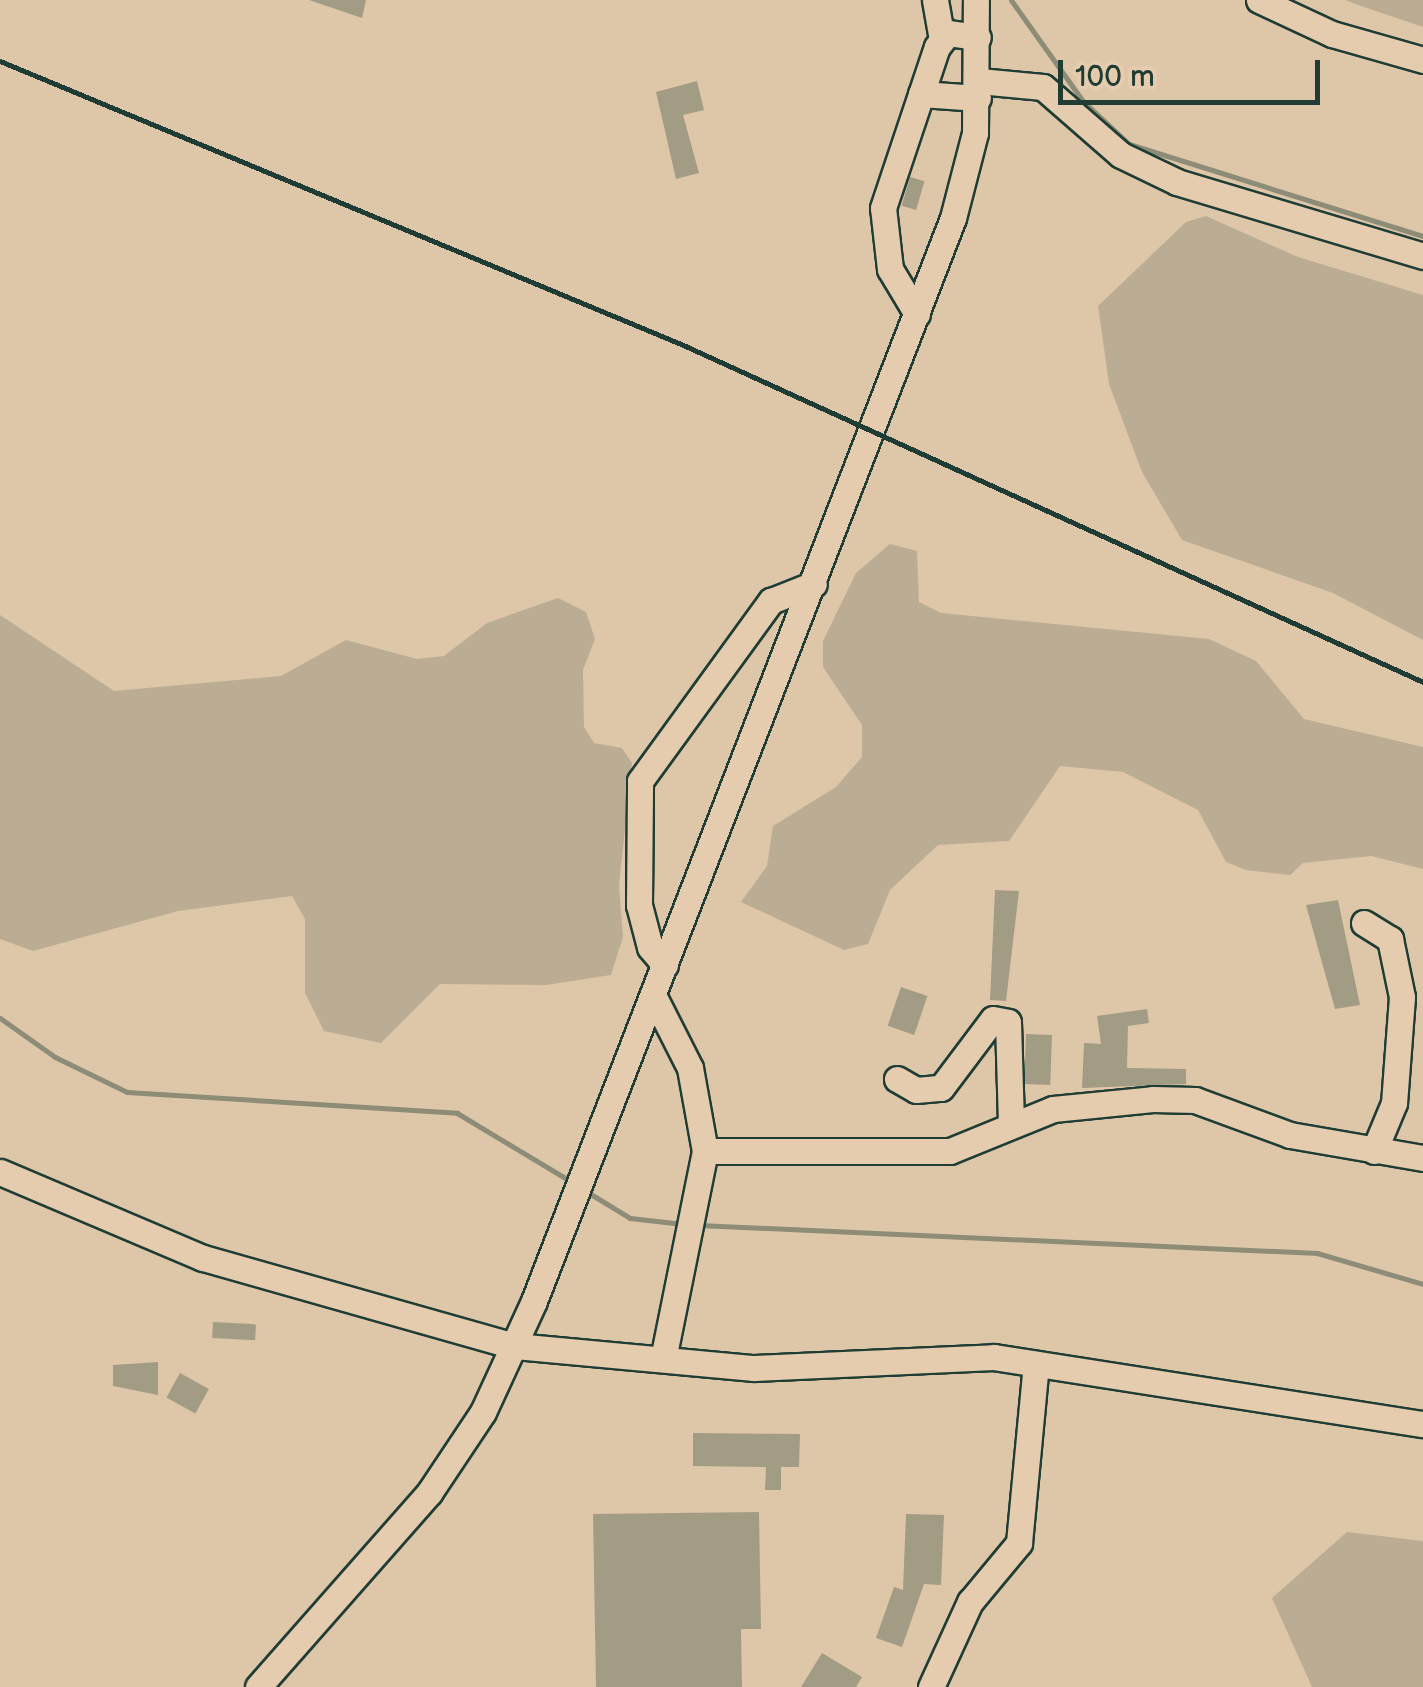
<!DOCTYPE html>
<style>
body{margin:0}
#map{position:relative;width:1423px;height:1687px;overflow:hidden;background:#dec6a9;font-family:"Balsamiq Sans",sans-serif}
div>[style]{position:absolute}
.green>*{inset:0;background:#bbad94}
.stream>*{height:5px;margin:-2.5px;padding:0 2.5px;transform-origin:2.5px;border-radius:2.5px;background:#8d8c77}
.building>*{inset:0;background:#a39c85;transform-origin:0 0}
.roads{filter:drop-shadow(2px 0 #1f3d34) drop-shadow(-2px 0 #1f3d34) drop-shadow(0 2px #1f3d34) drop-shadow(0 -2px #1f3d34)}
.minor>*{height:25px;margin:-12.5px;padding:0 12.5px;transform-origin:12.5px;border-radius:12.5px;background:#e6ccae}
.rail>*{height:5px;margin:-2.5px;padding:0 2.5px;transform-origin:2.5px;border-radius:2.5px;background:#1f3d34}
span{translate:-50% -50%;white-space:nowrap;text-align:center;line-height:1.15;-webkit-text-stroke:10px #e6ccae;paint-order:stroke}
.scale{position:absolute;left:1058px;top:60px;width:262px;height:45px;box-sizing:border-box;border:5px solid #1f3d34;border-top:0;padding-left:12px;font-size:30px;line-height:35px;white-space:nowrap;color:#1f3d34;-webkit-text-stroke:8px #e6ccae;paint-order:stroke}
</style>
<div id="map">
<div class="green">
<div style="clip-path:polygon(1346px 0,1423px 0,1423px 27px,1355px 4px)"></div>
<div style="clip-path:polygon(1206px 216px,1298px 257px,1423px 295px,1423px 640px,1333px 593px,1182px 540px,1142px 472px,1109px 384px,1098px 306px,1186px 222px)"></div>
<div style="clip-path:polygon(890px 544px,917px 551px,919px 602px,941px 613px,1209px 639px,1256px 661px,1304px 719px,1423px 747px,1423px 869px,1371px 856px,1303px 863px,1290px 875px,1246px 870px,1226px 862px,1198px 810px,1123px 772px,1060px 766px,1009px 841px,938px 845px,890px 890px,868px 944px,844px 950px,741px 902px,767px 866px,773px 826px,836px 787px,862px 757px,862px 725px,823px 667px,823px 641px,856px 573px)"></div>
<div style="clip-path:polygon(558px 598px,586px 612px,595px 639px,583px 670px,584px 727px,594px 743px,622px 748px,632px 763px,619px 885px,623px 937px,611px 975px,546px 985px,440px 984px,381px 1043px,324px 1031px,305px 993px,305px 919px,292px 896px,178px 911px,33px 951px,0 939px,0 615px,114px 691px,281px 676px,346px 640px,417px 659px,444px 656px,487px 623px)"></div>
<div style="clip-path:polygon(1347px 1532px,1423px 1541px,1423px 1687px,1312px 1687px,1272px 1598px)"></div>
</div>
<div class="stream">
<div style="left:1011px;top:0;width:123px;rotate:54.6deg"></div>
<div style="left:1082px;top:100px;width:64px;rotate:43.1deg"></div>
<div style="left:1129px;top:144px;width:308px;rotate:17.4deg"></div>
<div style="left:0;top:1018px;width:67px;rotate:35.3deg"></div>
<div style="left:55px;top:1057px;width:80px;rotate:25.9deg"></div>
<div style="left:127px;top:1092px;width:331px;rotate:3.6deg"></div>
<div style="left:457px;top:1113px;width:132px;rotate:31deg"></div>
<div style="left:584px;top:1190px;width:54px;rotate:31.3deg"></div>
<div style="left:630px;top:1218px;width:53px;rotate:6.5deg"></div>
<div style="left:699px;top:1225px;width:619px;rotate:2.59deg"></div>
<div style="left:1317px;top:1253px;width:110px;rotate:16.3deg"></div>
</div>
<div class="building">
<div style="clip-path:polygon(309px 0,366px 0,362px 18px)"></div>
<div style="clip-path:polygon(697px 81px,704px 110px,683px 115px,699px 173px,676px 179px,656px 92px)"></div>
<div style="left:910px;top:177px;width:15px;height:30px;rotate:16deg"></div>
<div style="clip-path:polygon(995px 890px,1019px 891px,1006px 1001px,990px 1000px)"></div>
<div style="clip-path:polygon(1338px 900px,1360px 1005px,1335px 1009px,1306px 905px)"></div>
<div style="left:901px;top:987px;width:28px;height:41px;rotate:19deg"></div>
<div style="clip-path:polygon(1147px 1009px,1149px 1023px,1128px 1026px,1127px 1068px,1186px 1069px,1186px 1084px,1082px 1088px,1084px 1043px,1101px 1044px,1097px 1016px)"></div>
<div style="left:1026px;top:1034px;width:26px;height:50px;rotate:2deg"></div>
<div style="left:213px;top:1322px;width:43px;height:16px;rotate:3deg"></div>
<div style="clip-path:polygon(158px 1362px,158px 1395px,113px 1386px,113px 1365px)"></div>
<div style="left:180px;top:1373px;width:33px;height:28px;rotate:29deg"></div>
<div style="clip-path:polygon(693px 1433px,800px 1434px,799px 1467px,781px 1467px,781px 1490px,765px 1490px,766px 1467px,693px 1466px)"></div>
<div style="clip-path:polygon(759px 1512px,761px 1629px,741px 1629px,742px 1687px,596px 1687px,593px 1514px)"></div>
<div style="clip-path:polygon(906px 1514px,944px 1515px,941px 1585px,924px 1584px,902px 1647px,876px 1638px,894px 1587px,903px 1590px)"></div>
<div style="clip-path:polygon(822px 1653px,862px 1677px,856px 1687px,801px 1687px)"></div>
</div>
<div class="roads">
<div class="minor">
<div style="left:935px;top:0;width:39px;rotate:80deg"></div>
<div style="left:1259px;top:0;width:81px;rotate:25deg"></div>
<div style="left:1332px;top:34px;width:95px;rotate:15.9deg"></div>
<div style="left:979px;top:81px;width:64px;rotate:5.4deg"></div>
<div style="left:1043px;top:87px;width:103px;rotate:41.1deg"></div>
<div style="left:1121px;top:155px;width:62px;rotate:25.7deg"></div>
<div style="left:1177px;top:182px;width:257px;rotate:16.7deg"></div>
<div style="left:921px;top:94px;width:57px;rotate:4deg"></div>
<div style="left:917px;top:314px;width:52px;rotate:-121deg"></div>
<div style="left:890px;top:269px;width:61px;rotate:-96.5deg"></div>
<div style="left:883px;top:208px;width:170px;rotate:-71.5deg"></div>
<div style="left:937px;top:47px;width:18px;rotate:-52deg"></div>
<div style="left:948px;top:33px;width:30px;rotate:8deg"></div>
<div style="left:1364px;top:923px;width:31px;rotate:32deg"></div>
<div style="left:1390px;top:939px;width:59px;rotate:78.3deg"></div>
<div style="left:1402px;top:997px;width:106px;rotate:94.3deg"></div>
<div style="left:1394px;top:1103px;width:52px;rotate:112.6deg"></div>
<div style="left:665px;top:965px;width:23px;rotate:-130deg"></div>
<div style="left:650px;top:947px;width:43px;rotate:-104.7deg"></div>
<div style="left:639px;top:905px;width:124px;rotate:-89.5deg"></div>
<div style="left:640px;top:781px;width:223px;rotate:-54deg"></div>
<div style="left:771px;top:601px;width:46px;rotate:-21.6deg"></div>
<div style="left:653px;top:995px;width:82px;rotate:63.1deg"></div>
<div style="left:690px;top:1068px;width:84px;rotate:79.8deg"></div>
<div style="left:705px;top:1151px;width:212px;rotate:101.4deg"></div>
<div style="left:897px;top:1079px;width:22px;rotate:30deg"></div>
<div style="left:916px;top:1090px;width:25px;rotate:-5deg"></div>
<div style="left:941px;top:1088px;width:86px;rotate:-53deg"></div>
<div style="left:993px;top:1019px;width:15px;rotate:11deg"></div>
<div style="left:1008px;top:1022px;width:103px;rotate:88.3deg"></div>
<div style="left:705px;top:1151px;width:245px"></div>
<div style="left:950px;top:1151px;width:111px;rotate:-22.2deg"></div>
<div style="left:1053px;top:1109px;width:100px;rotate:-5.7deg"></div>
<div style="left:1153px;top:1099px;width:42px;rotate:1.4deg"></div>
<div style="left:1195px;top:1100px;width:101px;rotate:20.2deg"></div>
<div style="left:1290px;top:1135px;width:135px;rotate:9.8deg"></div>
<div style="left:0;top:1172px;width:220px;rotate:23deg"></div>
<div style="left:203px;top:1258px;width:324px;rotate:15.8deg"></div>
<div style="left:515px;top:1346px;width:240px;rotate:5.3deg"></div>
<div style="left:754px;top:1368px;width:240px;rotate:-2.6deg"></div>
<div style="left:994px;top:1357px;width:434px;rotate:8.9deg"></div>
<div style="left:258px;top:1687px;width:259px;rotate:-48.6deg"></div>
<div style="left:429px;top:1493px;width:97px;rotate:-56.3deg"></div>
<div style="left:483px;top:1412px;width:122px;rotate:-65.3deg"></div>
<div style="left:534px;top:1301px;width:1161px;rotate:-68.85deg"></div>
<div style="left:953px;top:218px;width:88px;rotate:-75.5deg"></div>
<div style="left:975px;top:133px;width:133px;rotate:-89.6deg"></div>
<div style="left:931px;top:1687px;width:94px;rotate:-65.4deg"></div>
<div style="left:970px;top:1602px;width:77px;rotate:-50.3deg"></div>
<div style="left:1019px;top:1543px;width:180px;rotate:-84.6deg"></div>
</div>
</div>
<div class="rail">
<div style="left:0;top:61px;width:737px;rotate:22.57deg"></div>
<div style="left:681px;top:344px;width:815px;rotate:24.49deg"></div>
</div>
<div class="scale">100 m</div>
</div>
